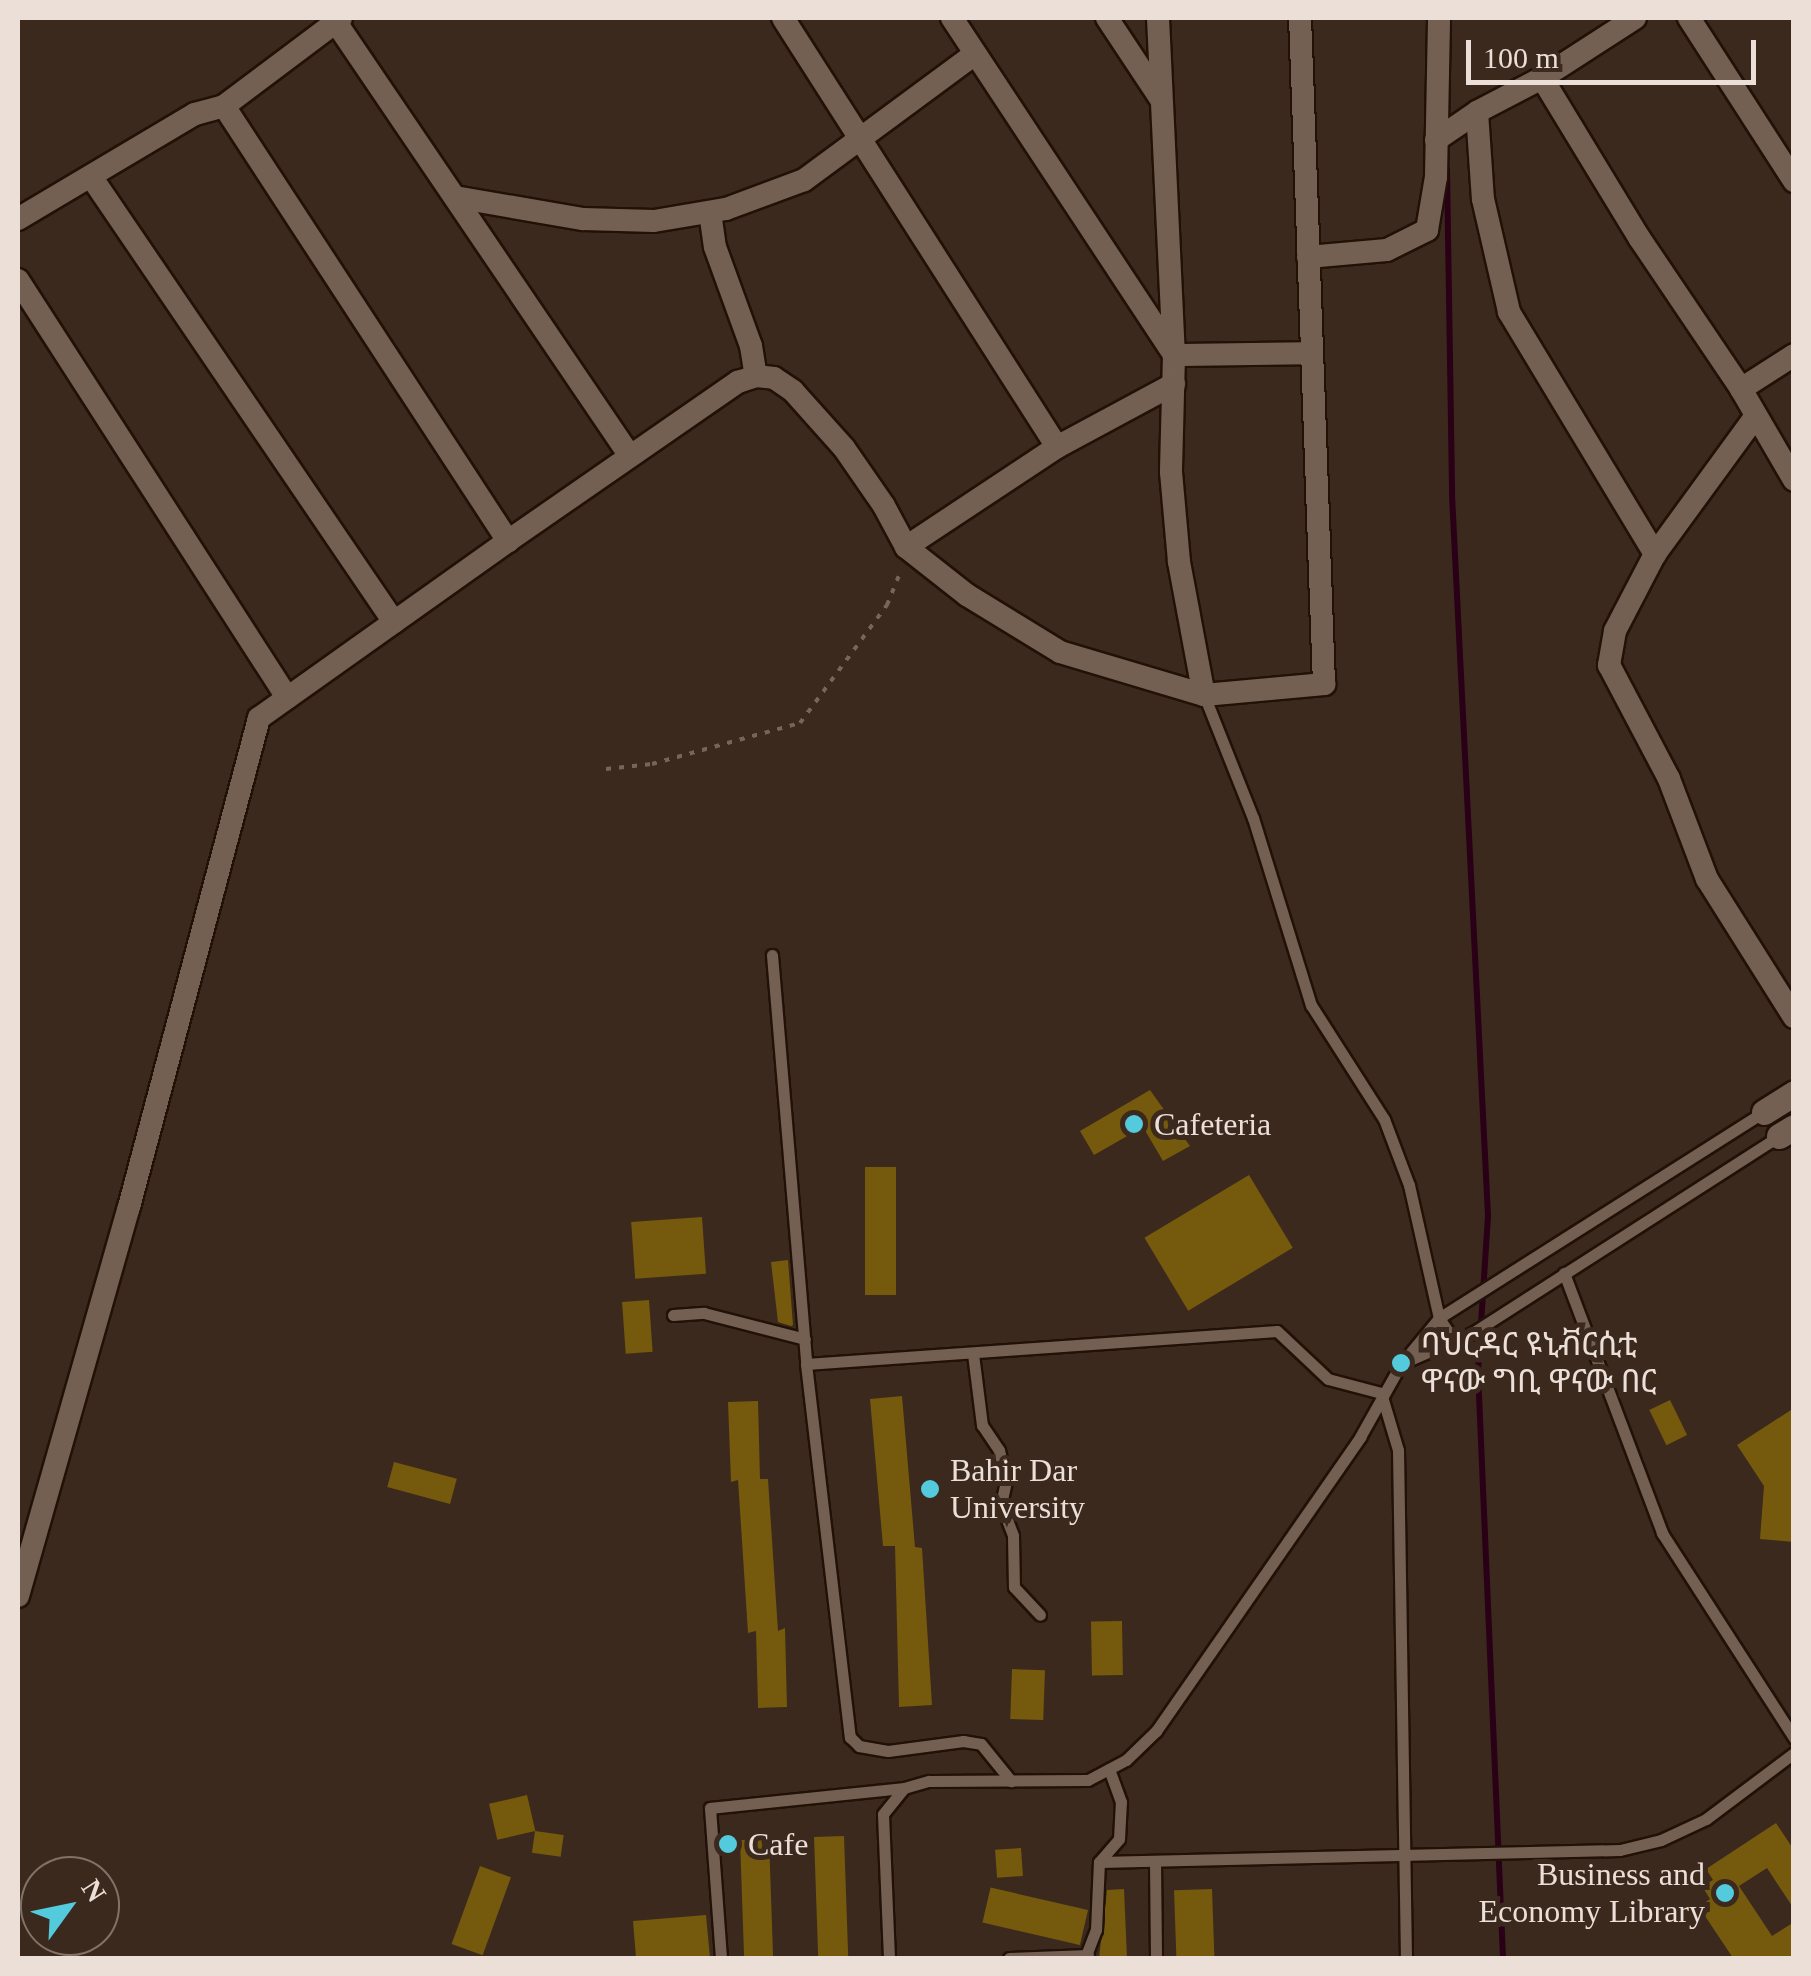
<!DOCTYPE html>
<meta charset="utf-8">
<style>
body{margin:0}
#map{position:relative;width:1811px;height:1976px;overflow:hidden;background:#3b291e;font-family:"Times New Roman","Noto Sans Ethiopic",serif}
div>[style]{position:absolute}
.stream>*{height:6px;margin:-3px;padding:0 3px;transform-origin:3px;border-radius:3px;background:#290016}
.building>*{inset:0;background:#75590c;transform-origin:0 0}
.path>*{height:4px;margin-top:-2px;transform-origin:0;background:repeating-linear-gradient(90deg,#75655c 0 5px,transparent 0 13px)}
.roads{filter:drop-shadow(2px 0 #211107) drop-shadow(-2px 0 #211107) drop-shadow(0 2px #211107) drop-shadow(0 -2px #211107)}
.lane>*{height:11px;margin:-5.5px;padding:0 5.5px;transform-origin:5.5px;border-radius:5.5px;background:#746053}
.street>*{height:22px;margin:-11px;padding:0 11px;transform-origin:11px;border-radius:11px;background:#746053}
.secondary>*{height:25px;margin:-12.5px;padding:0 12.5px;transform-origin:12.5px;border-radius:12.5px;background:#746053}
.dots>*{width:28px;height:28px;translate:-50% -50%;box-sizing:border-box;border:5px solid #3b291e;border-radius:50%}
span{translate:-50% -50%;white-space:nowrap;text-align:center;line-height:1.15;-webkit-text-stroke:10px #3b291e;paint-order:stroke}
.poi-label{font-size:32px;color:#ebdfd8}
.left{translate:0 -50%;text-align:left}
.right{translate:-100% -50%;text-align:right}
.frame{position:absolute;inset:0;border:20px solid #ebdfd8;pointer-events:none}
.north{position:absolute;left:20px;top:1856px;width:100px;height:100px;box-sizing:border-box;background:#3b291e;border:2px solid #817268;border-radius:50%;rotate:57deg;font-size:28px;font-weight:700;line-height:40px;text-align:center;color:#ebdfd8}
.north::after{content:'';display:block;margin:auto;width:35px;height:45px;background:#54cadd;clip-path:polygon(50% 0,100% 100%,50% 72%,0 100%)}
.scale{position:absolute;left:1466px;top:40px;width:290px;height:45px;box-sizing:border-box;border:5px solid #ebdfd8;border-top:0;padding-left:12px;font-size:30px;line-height:35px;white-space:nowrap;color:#ebdfd8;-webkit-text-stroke:8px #3b291e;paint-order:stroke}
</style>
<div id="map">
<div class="stream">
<div style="left:1447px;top:169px;width:326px;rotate:89.1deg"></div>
<div style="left:1452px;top:495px;width:722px;rotate:87.14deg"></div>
<div style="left:1488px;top:1216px;width:155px;rotate:93.7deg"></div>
<div style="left:1478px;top:1371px;width:588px;rotate:87.56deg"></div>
</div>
<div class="building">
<div style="clip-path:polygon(1150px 1090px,1190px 1146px,1163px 1161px,1143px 1127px,1094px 1155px,1080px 1131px)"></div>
<div style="left:865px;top:1167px;width:31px;height:128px"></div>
<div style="left:1249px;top:1175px;width:85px;height:122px;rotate:59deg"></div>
<div style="left:702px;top:1217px;width:57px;height:71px;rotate:86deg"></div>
<div style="clip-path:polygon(788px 1260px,793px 1325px,791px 1326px,778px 1322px,771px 1262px)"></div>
<div style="left:649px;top:1300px;width:52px;height:27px;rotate:86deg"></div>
<div style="clip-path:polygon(902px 1396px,915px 1547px,922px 1548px,932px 1705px,899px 1707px,895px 1546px,883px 1546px,870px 1399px)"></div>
<div style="left:1670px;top:1400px;width:39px;height:23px;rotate:64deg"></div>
<div style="clip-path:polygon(758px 1401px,760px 1479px,768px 1479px,778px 1631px,785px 1628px,787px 1707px,758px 1708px,756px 1631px,748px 1633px,738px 1480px,731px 1482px,728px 1402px)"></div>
<div style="clip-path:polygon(1794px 1408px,1794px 1542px,1760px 1539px,1764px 1486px,1737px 1445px)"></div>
<div style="left:394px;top:1462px;width:65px;height:26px;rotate:15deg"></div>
<div style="left:1122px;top:1621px;width:54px;height:31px;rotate:89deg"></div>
<div style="left:1012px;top:1669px;width:33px;height:50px;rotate:2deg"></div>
<div style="left:527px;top:1795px;width:37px;height:39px;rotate:77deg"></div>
<div style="clip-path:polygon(1776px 1823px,1794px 1850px,1794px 1909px,1767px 1868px,1739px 1886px,1772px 1936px,1794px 1922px,1794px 1958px,1733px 1958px,1699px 1907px,1710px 1899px,1702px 1886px,1713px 1880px,1706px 1869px)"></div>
<div style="left:535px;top:1831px;width:29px;height:22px;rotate:8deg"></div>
<div style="left:844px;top:1836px;width:122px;height:30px;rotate:88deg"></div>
<div style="left:769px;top:1839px;width:119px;height:29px;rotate:88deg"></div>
<div style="left:1021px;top:1848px;width:28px;height:26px;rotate:86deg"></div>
<div style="left:480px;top:1866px;width:33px;height:83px;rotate:20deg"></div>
<div style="clip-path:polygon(1124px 1889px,1127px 1958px,1099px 1958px,1107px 1890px)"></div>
<div style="left:1212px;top:1889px;width:69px;height:38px;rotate:88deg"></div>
<div style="left:1088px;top:1910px;width:36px;height:100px;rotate:103deg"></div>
<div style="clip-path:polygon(706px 1915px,710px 1958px,636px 1958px,633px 1921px)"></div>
</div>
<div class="path">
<div style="left:606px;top:769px;width:46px;rotate:-6.2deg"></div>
<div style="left:652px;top:764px;width:154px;rotate:-15.5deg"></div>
<div style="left:800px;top:723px;width:147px;rotate:-53.6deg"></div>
<div style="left:887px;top:605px;width:37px;rotate:-68deg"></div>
</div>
<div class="roads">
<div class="lane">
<div style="left:1204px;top:695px;width:132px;rotate:68.3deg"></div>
<div style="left:1253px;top:818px;width:196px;rotate:72.8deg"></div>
<div style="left:1311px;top:1005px;width:135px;rotate:57.4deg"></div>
<div style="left:1384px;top:1119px;width:71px;rotate:69.3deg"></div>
<div style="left:1409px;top:1185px;width:136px;rotate:77.3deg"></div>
<div style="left:1439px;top:1318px;width:30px;rotate:56deg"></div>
<div style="left:772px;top:955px;width:410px;rotate:85.2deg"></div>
<div style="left:806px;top:1364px;width:376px;rotate:83.3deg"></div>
<div style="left:850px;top:1737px;width:13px;rotate:45deg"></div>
<div style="left:859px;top:1746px;width:29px;rotate:10deg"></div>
<div style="left:888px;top:1751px;width:76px;rotate:-7.6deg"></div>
<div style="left:963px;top:1741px;width:18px;rotate:9deg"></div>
<div style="left:981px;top:1744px;width:48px;rotate:51deg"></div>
<div style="left:1564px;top:1273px;width:278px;rotate:69.3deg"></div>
<div style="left:1662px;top:1533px;width:244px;rotate:57.2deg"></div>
<div style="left:673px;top:1315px;width:31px;rotate:-4deg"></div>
<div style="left:704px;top:1313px;width:104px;rotate:14.4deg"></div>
<div style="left:973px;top:1354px;width:72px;rotate:82.8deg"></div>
<div style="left:982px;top:1425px;width:30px;rotate:56deg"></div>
<div style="left:999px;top:1450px;width:32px;rotate:77deg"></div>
<div style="left:1006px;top:1481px;width:24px;rotate:102deg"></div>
<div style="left:1001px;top:1504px;width:34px;rotate:69deg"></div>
<div style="left:1013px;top:1536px;width:51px;rotate:88.9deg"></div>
<div style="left:1014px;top:1587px;width:38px;rotate:47deg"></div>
<div style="left:1405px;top:1362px;width:75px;rotate:-23.5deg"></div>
<div style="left:1474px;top:1332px;width:363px;rotate:-32.7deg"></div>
<div style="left:806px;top:1364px;width:472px;rotate:-4deg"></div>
<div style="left:1277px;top:1331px;width:70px;rotate:43.3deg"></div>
<div style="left:1328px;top:1379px;width:55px;rotate:14.8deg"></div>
<div style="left:1381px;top:1393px;width:59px;rotate:73.4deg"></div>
<div style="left:1398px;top:1450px;width:508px;rotate:89.1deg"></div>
<div style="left:1155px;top:1861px;width:97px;rotate:89.4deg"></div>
<div style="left:1099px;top:1862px;width:521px;rotate:-1.32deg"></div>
<div style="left:1620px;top:1850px;width:42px;rotate:-13.7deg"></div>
<div style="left:1661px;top:1840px;width:50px;rotate:-25deg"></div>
<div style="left:1706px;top:1819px;width:110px;rotate:-36.9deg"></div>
<div style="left:721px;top:1958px;width:150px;rotate:-94.2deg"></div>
<div style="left:710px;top:1808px;width:195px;rotate:-5.9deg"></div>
<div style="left:889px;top:1958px;width:144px;rotate:-92.4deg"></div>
<div style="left:883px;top:1814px;width:33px;rotate:-51deg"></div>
<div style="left:904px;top:1788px;width:26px;rotate:-16deg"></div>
<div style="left:929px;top:1781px;width:159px;rotate:-0.4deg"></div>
<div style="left:1088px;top:1780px;width:43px;rotate:-27.8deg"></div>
<div style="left:1126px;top:1760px;width:42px;rotate:-44deg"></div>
<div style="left:1156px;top:1731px;width:358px;rotate:-55.2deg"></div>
<div style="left:1360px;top:1437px;width:84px;rotate:-60.7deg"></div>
<div style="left:1401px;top:1364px;width:60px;rotate:-50.4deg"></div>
<div style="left:1439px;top:1318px;width:385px;rotate:-32.4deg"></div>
<div style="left:1009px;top:1958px;width:79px;rotate:-2.2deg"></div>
<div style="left:1085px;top:1958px;width:30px;rotate:-69deg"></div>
<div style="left:1096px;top:1930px;width:68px;rotate:-87.5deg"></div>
<div style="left:1099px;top:1862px;width:30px;rotate:-49deg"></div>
<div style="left:1119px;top:1839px;width:37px;rotate:-87deg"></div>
<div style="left:1121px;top:1802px;width:35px;rotate:-110deg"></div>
</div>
<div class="street">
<div style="left:333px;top:18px;width:529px;rotate:55.86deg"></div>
<div style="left:783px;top:18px;width:509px;rotate:57.43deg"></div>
<div style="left:952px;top:18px;width:404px;rotate:56.6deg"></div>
<div style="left:1174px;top:355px;width:138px;rotate:-0.8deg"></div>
<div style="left:1107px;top:18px;width:96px;rotate:56.5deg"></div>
<div style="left:1158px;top:18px;width:337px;rotate:87.3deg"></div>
<div style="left:1174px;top:355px;width:117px;rotate:91.5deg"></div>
<div style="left:1171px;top:472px;width:90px;rotate:84.9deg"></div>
<div style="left:1179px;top:562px;width:135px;rotate:79.4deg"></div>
<div style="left:1635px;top:18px;width:111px;rotate:147.2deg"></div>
<div style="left:1542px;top:78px;width:73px;rotate:152.4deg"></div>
<div style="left:1477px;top:112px;width:87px;rotate:86.1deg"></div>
<div style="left:1483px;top:199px;width:116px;rotate:77deg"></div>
<div style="left:1509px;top:312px;width:283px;rotate:58.9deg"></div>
<div style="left:1689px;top:18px;width:194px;rotate:57.2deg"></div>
<div style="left:1542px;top:78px;width:188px;rotate:58.7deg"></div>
<div style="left:1640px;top:239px;width:181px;rotate:56deg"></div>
<div style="left:1741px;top:389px;width:105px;rotate:59.8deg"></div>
<div style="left:224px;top:106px;width:520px;rotate:56.86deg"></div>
<div style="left:1436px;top:140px;width:50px;rotate:-34.3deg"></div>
<div style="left:92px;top:178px;width:537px;rotate:55.78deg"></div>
<div style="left:455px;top:197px;width:130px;rotate:9.8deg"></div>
<div style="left:583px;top:219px;width:71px;rotate:1.6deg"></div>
<div style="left:654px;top:221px;width:73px;rotate:-9.5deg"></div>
<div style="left:726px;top:209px;width:83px;rotate:-20.4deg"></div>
<div style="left:804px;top:180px;width:212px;rotate:-36.4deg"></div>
<div style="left:710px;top:212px;width:35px;rotate:82deg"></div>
<div style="left:715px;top:247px;width:105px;rotate:70deg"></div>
<div style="left:751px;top:346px;width:30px;rotate:81deg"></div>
<div style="left:18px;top:219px;width:206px;rotate:-30.7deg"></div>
<div style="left:195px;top:114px;width:30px;rotate:-15deg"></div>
<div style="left:224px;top:106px;width:146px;rotate:-36.9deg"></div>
<div style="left:1308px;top:257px;width:79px;rotate:-5.1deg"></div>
<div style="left:1387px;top:250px;width:45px;rotate:-26.6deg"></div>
<div style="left:1427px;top:230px;width:54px;rotate:-80.4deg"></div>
<div style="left:1436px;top:177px;width:159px;rotate:-88.9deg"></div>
<div style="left:18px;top:280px;width:497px;rotate:57.2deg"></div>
<div style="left:1741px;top:389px;width:63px;rotate:-32.7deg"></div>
<div style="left:1755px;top:417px;width:170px;rotate:126.1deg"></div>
<div style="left:1655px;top:554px;width:87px;rotate:117.5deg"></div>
<div style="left:1615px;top:631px;width:35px;rotate:100deg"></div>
<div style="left:1609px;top:665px;width:129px;rotate:62.2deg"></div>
<div style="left:1669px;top:779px;width:107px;rotate:69.2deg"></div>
<div style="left:1707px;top:879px;width:163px;rotate:57.8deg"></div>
<div style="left:906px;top:547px;width:181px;rotate:-33.5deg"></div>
<div style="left:1057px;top:447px;width:133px;rotate:-28.3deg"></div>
<div style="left:18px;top:1596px;width:405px;rotate:-74.1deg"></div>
<div style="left:129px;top:1207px;width:506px;rotate:-75.11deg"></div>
<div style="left:259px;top:718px;width:305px;rotate:-35.4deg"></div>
<div style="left:508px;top:541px;width:280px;rotate:-34.7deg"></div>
<div style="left:738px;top:382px;width:19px;rotate:-18deg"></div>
<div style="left:756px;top:376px;width:18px;rotate:6deg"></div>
<div style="left:774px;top:378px;width:23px;rotate:34deg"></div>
<div style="left:793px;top:391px;width:76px;rotate:48.2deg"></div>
<div style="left:844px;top:448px;width:70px;rotate:55.4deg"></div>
<div style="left:884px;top:506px;width:47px;rotate:61.8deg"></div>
<div style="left:906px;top:547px;width:78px;rotate:38.2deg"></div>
<div style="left:967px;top:595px;width:109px;rotate:31.5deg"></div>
<div style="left:1060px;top:652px;width:150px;rotate:16.6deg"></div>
<div style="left:1204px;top:695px;width:121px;rotate:-5.2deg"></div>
<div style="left:1324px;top:684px;width:666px;rotate:-92.06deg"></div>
</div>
<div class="secondary">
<div style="left:1764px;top:1112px;width:36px;rotate:-32deg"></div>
<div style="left:1779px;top:1136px;width:17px;rotate:-31deg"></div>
</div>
</div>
<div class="dots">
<div style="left:1134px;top:1124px;background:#54cadd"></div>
<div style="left:1401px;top:1363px;background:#54cadd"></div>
<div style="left:930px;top:1489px;background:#54cadd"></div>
<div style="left:728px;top:1844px;background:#54cadd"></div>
<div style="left:1725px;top:1893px;background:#54cadd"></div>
</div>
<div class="poi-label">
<span class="left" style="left:1154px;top:1124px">Cafeteria</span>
<span class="left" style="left:1421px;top:1363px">ባህርዳር ዩኒቭርሲቲ<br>ዋናው ግቢ ዋናው በር</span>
<span class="left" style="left:950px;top:1489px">Bahir Dar<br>University</span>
<span class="left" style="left:748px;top:1844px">Cafe</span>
<span class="right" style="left:1705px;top:1893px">Business and<br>Economy Library</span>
</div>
<div class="frame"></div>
<div class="north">N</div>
<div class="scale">100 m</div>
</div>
